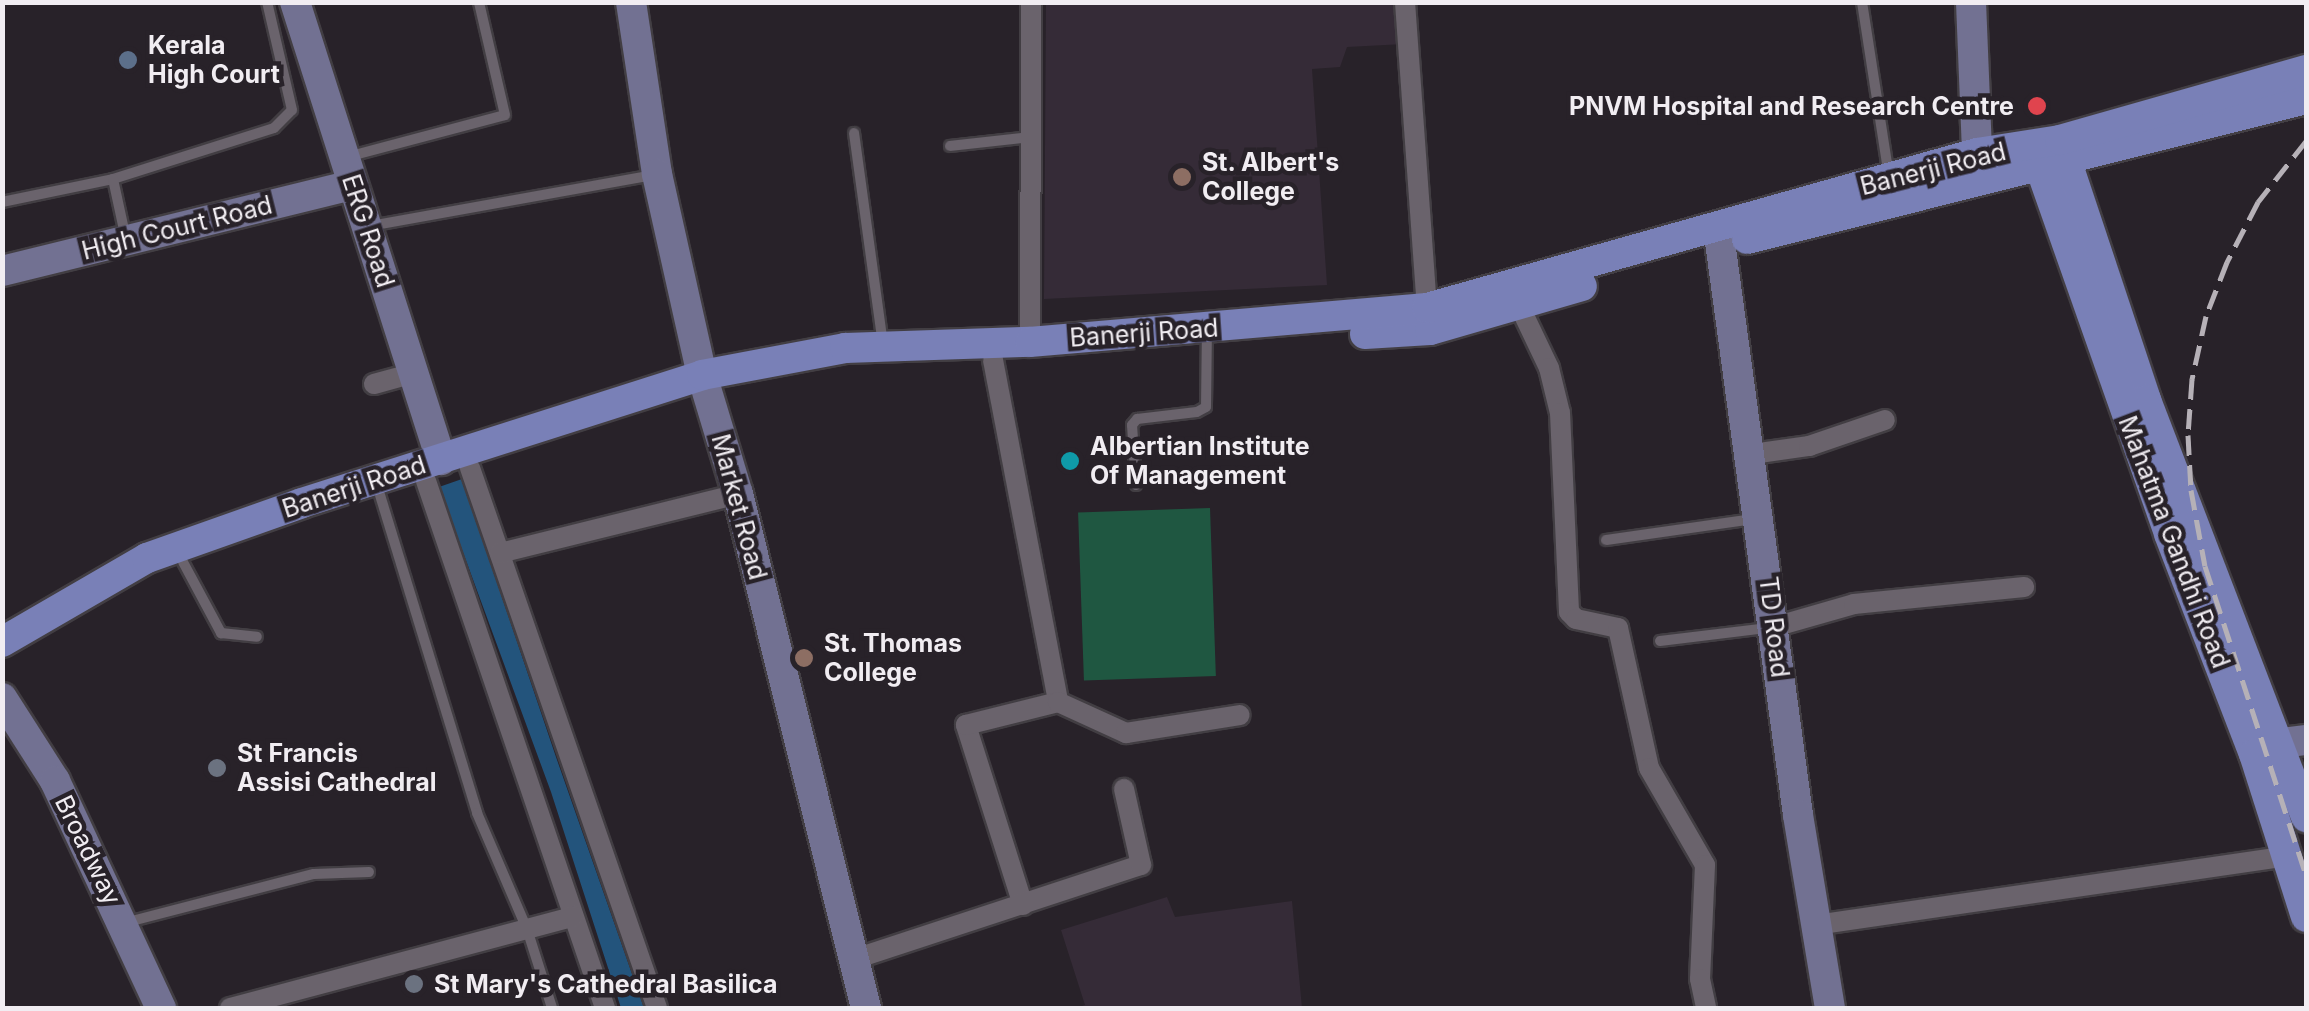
<!DOCTYPE html>
<style>
body{margin:0}
#map{position:relative;width:2309px;height:1011px;overflow:hidden;background:#282229;font-family:Inter,sans-serif}
div>[style]{position:absolute}
.built>*{inset:0;background:#352b37}
.green>*{inset:0;background:#1f5741;transform-origin:0 0}
.water>*{inset:0;background:#23547c}
.roads{filter:drop-shadow(2px 0 #423e43) drop-shadow(-2px 0 #423e43) drop-shadow(0 2px #423e43) drop-shadow(0 -2px #423e43)}
.lane>*{height:10px;margin:-5px;padding:0 5px;transform-origin:5px;border-radius:5px;background:#6a636c}
.street>*{height:20px;margin:-10px;padding:0 10px;transform-origin:10px;border-radius:10px;background:#6a636c}
.secondary>*{height:30px;margin:-15px;padding:0 15px;transform-origin:15px;border-radius:15px;background:#727192}
.primary>*{height:30px;margin:-15px;padding:0 15px;transform-origin:15px;border-radius:15px;background:#7980b7}
.rail>*{height:5px;margin-top:-2.5px;transform-origin:0;background:repeating-linear-gradient(90deg,#b6b1b7 0 20px,transparent 0 30px)}
.dots>*{width:28px;height:28px;translate:-50% -50%;box-sizing:border-box;border:5px solid #282229;border-radius:50%}
span{translate:-50% -50%;white-space:nowrap;text-align:center;line-height:1.15;-webkit-text-stroke:9px #282229;paint-order:stroke}
.poi-label{font-size:25px;color:#f1edf2;font-weight:700}
.left{translate:0 -50%;text-align:left}
.right{translate:-100% -50%;text-align:right}
.street-label{font-size:25px;color:#f1edf2}
.frame{position:absolute;inset:0;border:5px solid #f1edf2;pointer-events:none}
</style>
<div id="map">
<div class="built">
<div style="clip-path:polygon(1046px 3px,1399px 3px,1404px 44px,1347px 47px,1340px 67px,1312px 69px,1327px 285px,1044px 299px)"></div>
<div style="clip-path:polygon(1167px 897px,1175px 917px,1292px 901px,1302px 1008px,1076px 1008px,1085px 1005px,1061px 930px)"></div>
</div>
<div class="green">
<div style="left:1210px;top:508px;width:168px;height:132px;rotate:88deg"></div>
</div>
<div class="water">
<div style="clip-path:polygon(462px 479px,556px 757px,644px 1008px,621px 1008px,551px 792px,439px 487px)"></div>
</div>
<div class="roads">
<div class="lane">
<div style="left:1862px;top:2px;width:176px;rotate:81.2deg"></div>
<div style="left:854px;top:133px;width:213px;rotate:82.2deg"></div>
<div style="left:950px;top:146px;width:81px;rotate:-6.4deg"></div>
<div style="left:347px;top:157px;width:163px;rotate:-14.9deg"></div>
<div style="left:505px;top:115px;width:116px;rotate:-103deg"></div>
<div style="left:113px;top:179px;width:169px;rotate:-17.6deg"></div>
<div style="left:274px;top:128px;width:25px;rotate:-45deg"></div>
<div style="left:292px;top:110px;width:111px;rotate:-103deg"></div>
<div style="left:2px;top:202px;width:113px;rotate:-11.7deg"></div>
<div style="left:113px;top:179px;width:61px;rotate:77.8deg"></div>
<div style="left:370px;top:226px;width:288px;rotate:-10.2deg"></div>
<div style="left:1136px;top:485px;width:60px;rotate:-93.8deg"></div>
<div style="left:1132px;top:425px;width:8px;rotate:-50deg"></div>
<div style="left:1137px;top:419px;width:60px;rotate:-6.7deg"></div>
<div style="left:1197px;top:412px;width:10px;rotate:-29deg"></div>
<div style="left:1206px;top:407px;width:77px;rotate:-89.3deg"></div>
<div style="left:380px;top:495px;width:332px;rotate:73deg"></div>
<div style="left:477px;top:813px;width:126px;rotate:66.7deg"></div>
<div style="left:527px;top:929px;width:83px;rotate:72.4deg"></div>
<div style="left:1606px;top:540px;width:149px;rotate:-8.1deg"></div>
<div style="left:183px;top:562px;width:81px;rotate:61.8deg"></div>
<div style="left:221px;top:633px;width:36px;rotate:6deg"></div>
<div style="left:1660px;top:641px;width:109px;rotate:-6.9deg"></div>
<div style="left:124px;top:923px;width:196px;rotate:-14.5deg"></div>
<div style="left:314px;top:874px;width:55px;rotate:-2.1deg"></div>
</div>
<div class="street">
<div style="left:1405px;top:2px;width:307px;rotate:85.9deg"></div>
<div style="left:1519px;top:305px;width:70px;rotate:64.5deg"></div>
<div style="left:1549px;top:368px;width:46px;rotate:76.3deg"></div>
<div style="left:1560px;top:413px;width:199px;rotate:87.4deg"></div>
<div style="left:1569px;top:612px;width:10px;rotate:45deg"></div>
<div style="left:1576px;top:619px;width:43px;rotate:12.1deg"></div>
<div style="left:1618px;top:628px;width:143px;rotate:77.5deg"></div>
<div style="left:1649px;top:768px;width:112px;rotate:60deg"></div>
<div style="left:1705px;top:865px;width:114px;rotate:92.5deg"></div>
<div style="left:1700px;top:979px;width:30px;rotate:78deg"></div>
<div style="left:1030px;top:342px;width:340px;rotate:-89.8deg"></div>
<div style="left:993px;top:360px;width:348px;rotate:79.2deg"></div>
<div style="left:374px;top:384px;width:41px;rotate:-15.4deg"></div>
<div style="left:1752px;top:454px;width:58px;rotate:-8deg"></div>
<div style="left:1809px;top:446px;width:80px;rotate:-18.9deg"></div>
<div style="left:470px;top:468px;width:571px;rotate:70.9deg"></div>
<div style="left:426px;top:481px;width:557px;rotate:71.24deg"></div>
<div style="left:500px;top:553px;width:245px;rotate:-13.9deg"></div>
<div style="left:1774px;top:627px;width:83px;rotate:-16deg"></div>
<div style="left:1854px;top:604px;width:171px;rotate:-5.7deg"></div>
<div style="left:1023px;top:905px;width:189px;rotate:-107.6deg"></div>
<div style="left:966px;top:725px;width:95px;rotate:-14deg"></div>
<div style="left:1058px;top:702px;width:75px;rotate:24.5deg"></div>
<div style="left:1126px;top:733px;width:115px;rotate:-9deg"></div>
<div style="left:1816px;top:925px;width:477px;rotate:-8.3deg"></div>
<div style="left:855px;top:959px;width:301px;rotate:-18.2deg"></div>
<div style="left:1141px;top:865px;width:78px;rotate:-102.6deg"></div>
<div style="left:230px;top:1008px;width:355px;rotate:-14.9deg"></div>
</div>
<div class="secondary">
<div style="left:295px;top:2px;width:481px;rotate:72.3deg"></div>
<div style="left:631px;top:2px;width:174px;rotate:81.4deg"></div>
<div style="left:657px;top:174px;width:206px;rotate:77.4deg"></div>
<div style="left:702px;top:375px;width:124px;rotate:73.2deg"></div>
<div style="left:738px;top:494px;width:530px;rotate:76.02deg"></div>
<div style="left:1971px;top:2px;width:151px;rotate:87.7deg"></div>
<div style="left:1718px;top:227px;width:593px;rotate:82.25deg"></div>
<div style="left:1798px;top:815px;width:196px;rotate:80.6deg"></div>
<div style="left:2px;top:271px;width:360px;rotate:-13.8deg"></div>
<div style="left:2px;top:698px;width:98px;rotate:57.4deg"></div>
<div style="left:55px;top:781px;width:251px;rotate:65deg"></div>
<div style="left:2281px;top:743px;width:25px;rotate:-7deg"></div>
</div>
<div class="primary">
<div style="left:2061px;top:144px;width:270px;rotate:71.6deg"></div>
<div style="left:2146px;top:400px;width:447px;rotate:69deg"></div>
<div style="left:2034px;top:150px;width:407px;rotate:70.6deg"></div>
<div style="left:2169px;top:534px;width:236px;rotate:68.9deg"></div>
<div style="left:2254px;top:754px;width:171px;rotate:72.3deg"></div>
<div style="left:1747px;top:239px;width:576px;rotate:-14.06deg"></div>
<div style="left:1365px;top:334px;width:65px;rotate:-3.5deg"></div>
<div style="left:1430px;top:330px;width:158px;rotate:-16.1deg"></div>
<div style="left:2px;top:642px;width:168px;rotate:-30.1deg"></div>
<div style="left:147px;top:558px;width:164px;rotate:-19.5deg"></div>
<div style="left:302px;top:503px;width:420px;rotate:-17.7deg"></div>
<div style="left:702px;top:375px;width:146px;rotate:-10.7deg"></div>
<div style="left:845px;top:348px;width:185px;rotate:-1.9deg"></div>
<div style="left:1030px;top:342px;width:398px;rotate:-4.9deg"></div>
<div style="left:1427px;top:308px;width:571px;rotate:-15.74deg"></div>
<div style="left:1977px;top:153px;width:84px;rotate:-8.9deg"></div>
<div style="left:2060px;top:140px;width:256px;rotate:-15.9deg"></div>
</div>
</div>
<div class="rail">
<div style="left:2306px;top:141px;width:78px;rotate:128.2deg"></div>
<div style="left:2258px;top:202px;width:68px;rotate:117.3deg"></div>
<div style="left:2227px;top:262px;width:58px;rotate:111.3deg"></div>
<div style="left:2206px;top:316px;width:65px;rotate:102.5deg"></div>
<div style="left:2192px;top:379px;width:56px;rotate:94.1deg"></div>
<div style="left:2188px;top:435px;width:55px;rotate:86.9deg"></div>
<div style="left:2191px;top:490px;width:77px;rotate:79.6deg"></div>
<div style="left:2205px;top:566px;width:325px;rotate:71.9deg"></div>
</div>
<div class="dots">
<div style="left:128px;top:60px;background:#5c6f8a"></div>
<div style="left:2037px;top:106px;background:#e0444e"></div>
<div style="left:1182px;top:177px;background:#8d6e63"></div>
<div style="left:1070px;top:461px;background:#0f9aa8"></div>
<div style="left:804px;top:658px;background:#8d6e63"></div>
<div style="left:217px;top:768px;background:#6b7280"></div>
<div style="left:414px;top:984px;background:#6b7280"></div>
</div>
<div class="poi-label">
<span class="left" style="left:148px;top:60px">Kerala<br>High Court</span>
<span class="right" style="left:2014px;top:106px">PNVM Hospital and Research Centre</span>
<span class="left" style="left:1202px;top:177px">St. Albert's<br>College</span>
<span class="left" style="left:1090px;top:461px">Albertian Institute<br>Of Management</span>
<span class="left" style="left:824px;top:658px">St. Thomas<br>College</span>
<span class="left" style="left:237px;top:768px">St Francis<br>Assisi Cathedral</span>
<span class="left" style="left:434px;top:984px">St Mary's Cathedral Basilica</span>
</div>
<div class="street-label">
<span style="left:1933px;top:169px;rotate:-14deg">Banerji Road</span>
<span style="left:177px;top:228px;rotate:-14deg">High Court Road</span>
<span style="left:368px;top:231px;rotate:72deg">ERG Road</span>
<span style="left:1144px;top:333px;rotate:-4deg">Banerji Road</span>
<span style="left:354px;top:487px;rotate:-18deg">Banerji Road</span>
<span style="left:739px;top:507px;rotate:75deg">Market Road</span>
<span style="left:2174px;top:542px;rotate:69deg">Mahatma Gandhi Road</span>
<span style="left:1774px;top:627px;rotate:83deg">TD Road</span>
<span style="left:88px;top:850px;rotate:64deg">Broadway</span>
</div>
<div class="frame"></div>
</div>
